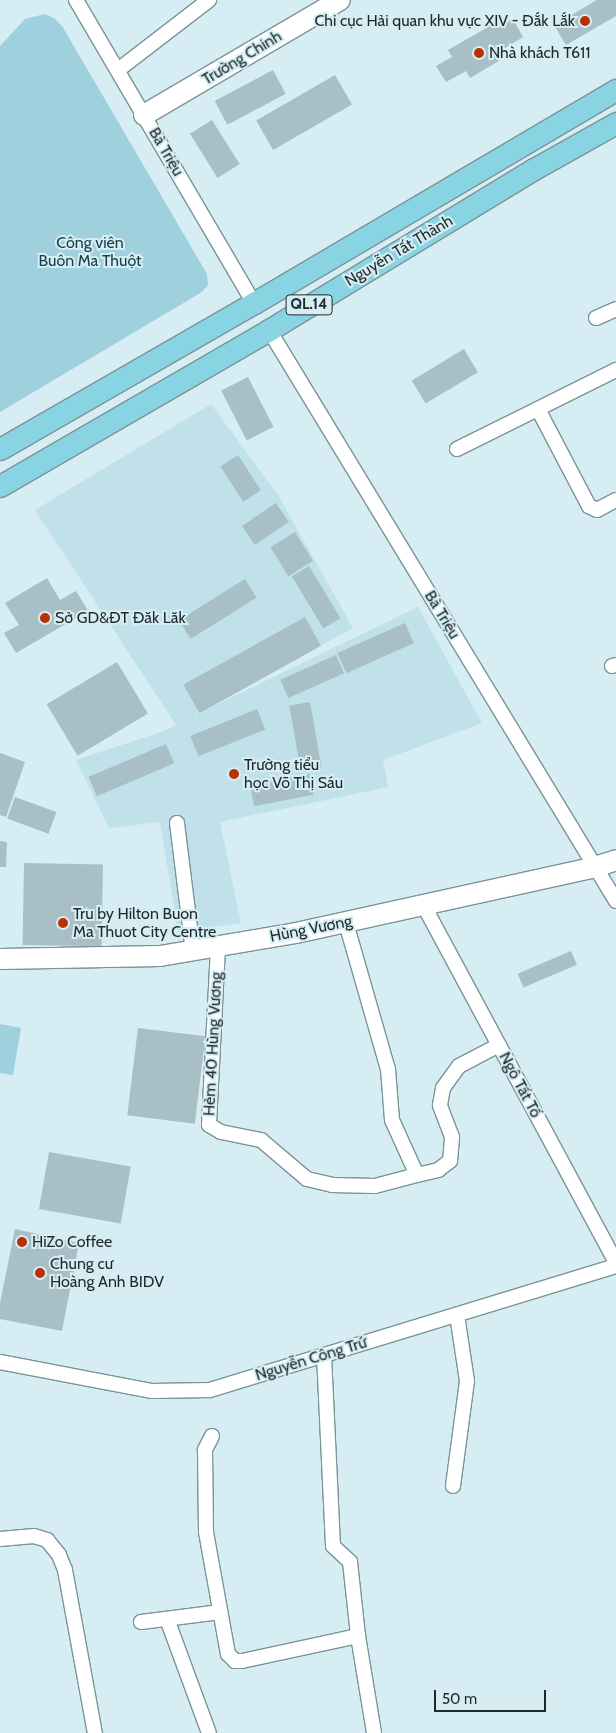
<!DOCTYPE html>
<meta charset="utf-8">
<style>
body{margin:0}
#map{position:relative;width:616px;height:1733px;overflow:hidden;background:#d5edf3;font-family:Cabin,sans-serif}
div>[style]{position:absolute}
.built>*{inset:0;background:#c0e1e9}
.green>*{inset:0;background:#9ed1dd}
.building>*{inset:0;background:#a7bfc5;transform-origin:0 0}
.roads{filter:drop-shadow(1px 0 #7c9398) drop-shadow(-1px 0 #7c9398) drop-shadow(0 1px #7c9398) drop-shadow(0 -1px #7c9398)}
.street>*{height:14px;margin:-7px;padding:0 7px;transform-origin:7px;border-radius:7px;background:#fff}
.secondary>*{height:20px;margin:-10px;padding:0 10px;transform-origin:10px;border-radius:10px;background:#fff}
.primary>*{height:21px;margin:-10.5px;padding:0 10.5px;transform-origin:10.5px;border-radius:10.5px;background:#88d4e3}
.dots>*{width:14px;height:14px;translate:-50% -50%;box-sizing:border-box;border:2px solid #d5edf3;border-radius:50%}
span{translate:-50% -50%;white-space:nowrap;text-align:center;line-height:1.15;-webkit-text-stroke:4px #d5edf3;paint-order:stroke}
.shield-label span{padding:1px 4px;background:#d5edf3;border:1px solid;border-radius:4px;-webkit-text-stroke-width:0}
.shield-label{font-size:15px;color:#1f292b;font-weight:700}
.poi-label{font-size:16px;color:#1f292b}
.right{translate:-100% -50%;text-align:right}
.left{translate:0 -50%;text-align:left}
.street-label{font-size:16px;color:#1f292b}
.park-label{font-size:16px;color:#163e47}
.scale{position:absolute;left:434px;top:1690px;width:112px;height:22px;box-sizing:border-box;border:2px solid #1f292b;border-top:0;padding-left:6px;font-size:15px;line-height:18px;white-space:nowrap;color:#1f292b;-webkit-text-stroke:4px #d5edf3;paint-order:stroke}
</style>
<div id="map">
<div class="built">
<div style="clip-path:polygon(211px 404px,278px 495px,353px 628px,191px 717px,418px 607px,482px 723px,383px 760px,388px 787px,220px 822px,241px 923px,178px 932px,160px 822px,109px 828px,76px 760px,164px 731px,176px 725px,35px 510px)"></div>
</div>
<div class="green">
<div style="clip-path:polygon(45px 14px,55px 19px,62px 26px,207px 274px,208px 285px,202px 292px,0 412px,0 46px,25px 19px)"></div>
<div style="clip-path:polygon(0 1024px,21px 1028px,13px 1075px,0 1073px)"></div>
</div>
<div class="building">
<div style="clip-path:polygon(597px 0,616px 0,616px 16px,566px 45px,554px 25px)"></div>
<div style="clip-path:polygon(513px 19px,523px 37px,505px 48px,509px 55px,470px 78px,466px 71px,446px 82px,436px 66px,452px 57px,448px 50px,495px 23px,497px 28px)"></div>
<div style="left:273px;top:70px;width:27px;height:66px;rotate:62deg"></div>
<div style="left:335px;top:75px;width:34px;height:91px;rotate:60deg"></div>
<div style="left:212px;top:120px;width:52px;height:26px;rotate:58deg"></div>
<div style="left:464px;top:349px;width:27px;height:61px;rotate:59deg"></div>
<div style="left:248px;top:377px;width:56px;height:30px;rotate:63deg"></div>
<div style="left:238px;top:455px;width:42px;height:21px;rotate:57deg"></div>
<div style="left:276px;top:503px;width:23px;height:41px;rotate:56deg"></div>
<div style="left:295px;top:532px;width:34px;height:29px;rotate:58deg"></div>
<div style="left:309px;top:566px;width:61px;height:20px;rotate:59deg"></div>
<div style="clip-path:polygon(47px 578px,60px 600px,76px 591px,88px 611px,16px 653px,4px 633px,19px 625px,5px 603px)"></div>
<div style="left:245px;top:579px;width:22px;height:78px;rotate:58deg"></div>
<div style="left:305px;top:617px;width:33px;height:139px;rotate:61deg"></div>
<div style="left:405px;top:623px;width:22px;height:74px;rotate:66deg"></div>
<div style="left:336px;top:655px;width:20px;height:61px;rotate:66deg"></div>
<div style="left:117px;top:662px;width:60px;height:82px;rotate:59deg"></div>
<div style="left:310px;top:702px;width:66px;height:21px;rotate:80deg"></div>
<div style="left:257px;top:709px;width:22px;height:72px;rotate:68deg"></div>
<div style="left:166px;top:744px;width:21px;height:84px;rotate:67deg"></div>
<div style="clip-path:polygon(0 753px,25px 762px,6px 817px,0 815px)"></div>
<div style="left:310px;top:774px;width:21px;height:61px;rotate:79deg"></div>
<div style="left:15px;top:797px;width:44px;height:23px;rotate:20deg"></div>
<div style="clip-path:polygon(0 841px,7px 842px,6px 867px,0 867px)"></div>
<div style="left:24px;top:863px;width:79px;height:82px;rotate:1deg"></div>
<div style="left:571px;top:951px;width:15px;height:58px;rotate:67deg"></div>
<div style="left:138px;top:1028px;width:68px;height:88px;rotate:7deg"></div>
<div style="left:49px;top:1152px;width:83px;height:58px;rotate:10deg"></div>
<div style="clip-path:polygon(15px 1229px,79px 1243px,62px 1331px,0 1319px,0 1303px)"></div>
</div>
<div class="roads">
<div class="street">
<div style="left:76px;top:0;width:351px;rotate:59.6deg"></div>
<div style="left:118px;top:70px;width:115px;rotate:-37.6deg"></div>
<div style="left:596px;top:318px;width:22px;rotate:-24deg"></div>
<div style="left:269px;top:330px;width:668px;rotate:58.71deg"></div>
<div style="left:538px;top:409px;width:110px;rotate:62.3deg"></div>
<div style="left:589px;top:506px;width:9px;rotate:27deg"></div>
<div style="left:597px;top:510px;width:21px;rotate:-28deg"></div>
<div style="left:457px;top:449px;width:178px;rotate:-26.4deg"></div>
<div style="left:612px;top:666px;width:4px;rotate:-14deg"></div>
<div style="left:177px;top:823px;width:129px;rotate:82.9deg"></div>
<div style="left:424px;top:906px;width:405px;rotate:61.7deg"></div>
<div style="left:346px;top:923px;width:152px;rotate:74deg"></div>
<div style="left:388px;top:1069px;width:51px;rotate:85.5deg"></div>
<div style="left:392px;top:1120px;width:60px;rotate:65.6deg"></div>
<div style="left:417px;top:1175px;width:22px;rotate:-13deg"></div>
<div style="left:438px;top:1170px;width:15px;rotate:-37deg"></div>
<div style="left:450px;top:1161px;width:24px;rotate:-85deg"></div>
<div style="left:452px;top:1137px;width:34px;rotate:-111deg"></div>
<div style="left:440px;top:1105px;width:17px;rotate:-80deg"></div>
<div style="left:443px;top:1088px;width:27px;rotate:-54deg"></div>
<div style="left:459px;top:1066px;width:45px;rotate:-27.7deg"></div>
<div style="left:218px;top:947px;width:178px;rotate:92.9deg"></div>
<div style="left:209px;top:1125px;width:14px;rotate:30deg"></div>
<div style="left:221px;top:1132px;width:41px;rotate:11.3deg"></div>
<div style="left:261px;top:1140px;width:60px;rotate:40.3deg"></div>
<div style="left:307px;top:1179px;width:26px;rotate:13deg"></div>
<div style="left:332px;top:1185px;width:43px;rotate:1.3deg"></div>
<div style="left:375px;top:1186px;width:43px;rotate:-14.7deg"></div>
<div style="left:324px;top:1355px;width:191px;rotate:87.3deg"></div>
<div style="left:333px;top:1546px;width:23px;rotate:43deg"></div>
<div style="left:350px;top:1562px;width:74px;rotate:83.8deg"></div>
<div style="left:358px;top:1636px;width:98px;rotate:80.6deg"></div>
<div style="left:0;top:1362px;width:155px;rotate:10.8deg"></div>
<div style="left:152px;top:1391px;width:58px;rotate:-1deg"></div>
<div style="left:210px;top:1390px;width:425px;rotate:-17deg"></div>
<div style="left:212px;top:1436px;width:16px;rotate:117deg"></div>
<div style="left:205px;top:1450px;width:82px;rotate:89.3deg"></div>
<div style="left:206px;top:1532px;width:124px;rotate:79.8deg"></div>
<div style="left:228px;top:1654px;width:10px;rotate:45deg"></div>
<div style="left:235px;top:1661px;width:7px"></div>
<div style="left:242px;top:1661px;width:119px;rotate:-12.2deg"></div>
<div style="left:453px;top:1486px;width:106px;rotate:-82.4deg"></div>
<div style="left:467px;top:1381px;width:67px;rotate:-98.6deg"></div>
<div style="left:0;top:1539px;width:34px;rotate:-5deg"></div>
<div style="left:34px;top:1536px;width:14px;rotate:17deg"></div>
<div style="left:47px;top:1540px;width:19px;rotate:51deg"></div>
<div style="left:59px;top:1555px;width:16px;rotate:68deg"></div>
<div style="left:65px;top:1570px;width:166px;rotate:79.6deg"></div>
<div style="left:167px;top:1619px;width:121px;rotate:69.8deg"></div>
<div style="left:141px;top:1622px;width:80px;rotate:-7.2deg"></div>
</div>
<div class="secondary">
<div style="left:144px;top:115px;width:227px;rotate:-30.4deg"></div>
<div style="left:0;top:959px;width:160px;rotate:-1.1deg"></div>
<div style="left:160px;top:956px;width:138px;rotate:-9.6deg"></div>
<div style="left:296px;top:933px;width:306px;rotate:-12.4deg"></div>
<div style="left:595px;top:867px;width:22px;rotate:-18deg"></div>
</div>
<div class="primary">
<div style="left:0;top:449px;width:293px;rotate:-29.9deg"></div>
<div style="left:254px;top:303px;width:420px;rotate:-30.5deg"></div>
<div style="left:0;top:486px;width:311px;rotate:-30.1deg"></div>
<div style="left:269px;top:330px;width:310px;rotate:-31.3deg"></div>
<div style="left:534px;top:169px;width:94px;rotate:-29.3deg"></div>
</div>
</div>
<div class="dots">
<div style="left:585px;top:21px;background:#ba3006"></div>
<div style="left:479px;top:53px;background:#ba3006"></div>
<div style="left:45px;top:618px;background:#ba3006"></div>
<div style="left:234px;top:774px;background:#ba3006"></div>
<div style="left:63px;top:923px;background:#ba3006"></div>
<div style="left:22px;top:1242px;background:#ba3006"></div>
<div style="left:40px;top:1273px;background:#ba3006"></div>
</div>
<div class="shield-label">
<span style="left:309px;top:305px">QL.14</span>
</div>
<div class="poi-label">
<span class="right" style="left:575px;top:21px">Chi cục Hải quan khu vực XIV - Đắk Lắk</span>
<span class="left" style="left:489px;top:53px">Nhà khách T611</span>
<span class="left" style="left:55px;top:618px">Sở GD&amp;ĐT Đăk Lăk</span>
<span class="left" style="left:244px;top:774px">Trường tiểu<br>học Võ Thị Sáu</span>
<span class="left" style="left:73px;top:923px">Tru by Hilton Buon<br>Ma Thuot City Centre</span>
<span class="left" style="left:32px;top:1242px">HiZo Coffee</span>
<span class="left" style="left:50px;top:1273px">Chung cư<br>Hoàng Anh BIDV</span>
</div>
<div class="street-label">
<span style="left:242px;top:58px;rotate:-31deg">Trường Chinh</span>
<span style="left:166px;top:152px;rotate:60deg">Bà Triệu</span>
<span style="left:399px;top:251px;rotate:-31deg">Nguyễn Tất Thành</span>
<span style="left:442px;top:615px;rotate:59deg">Bà Triệu</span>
<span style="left:311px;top:929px;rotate:-11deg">Hùng Vương</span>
<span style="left:213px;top:1044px;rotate:-87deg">Hẻm 40 Hùng Vương</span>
<span style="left:520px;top:1085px;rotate:62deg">Ngô Tất Tố</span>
<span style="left:311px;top:1359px;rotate:-17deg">Nguyễn Công Trứ</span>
</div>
<div class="park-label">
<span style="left:90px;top:252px">Công viên<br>Buôn Ma Thuột</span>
</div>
<div class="scale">50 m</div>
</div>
